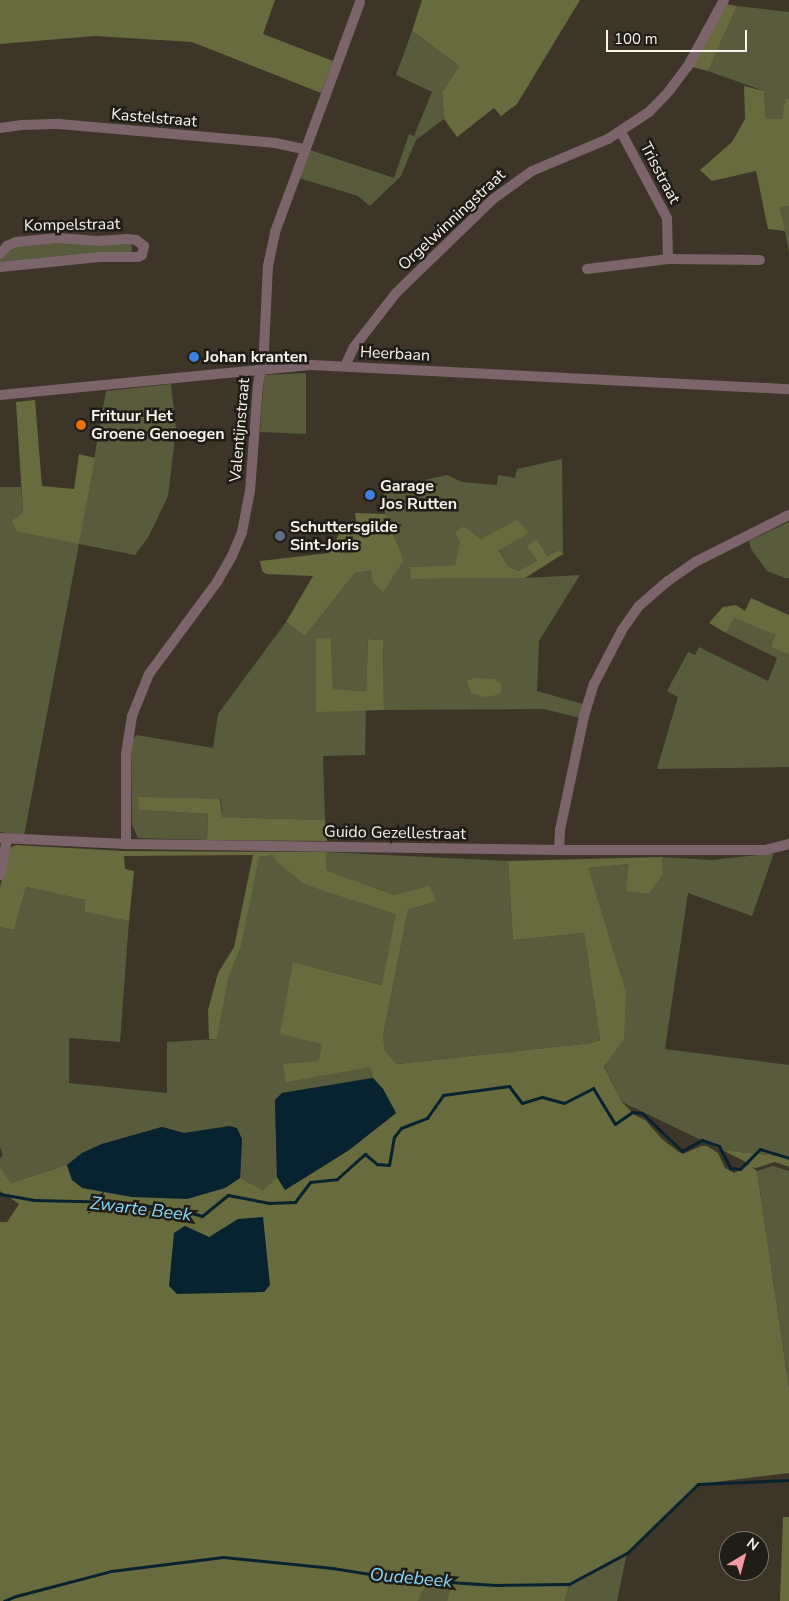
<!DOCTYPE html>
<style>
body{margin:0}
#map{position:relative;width:789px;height:1601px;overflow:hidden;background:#3c3528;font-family:"Nunito Sans",sans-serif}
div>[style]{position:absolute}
.green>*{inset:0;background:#585b3c}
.forest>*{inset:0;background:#686b3d}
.water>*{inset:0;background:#07232f}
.stream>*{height:3px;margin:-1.5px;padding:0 1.5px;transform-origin:1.5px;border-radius:1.5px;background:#07232f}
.minor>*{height:10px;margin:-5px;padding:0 5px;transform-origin:5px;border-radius:5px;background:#7b646a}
.dots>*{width:14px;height:14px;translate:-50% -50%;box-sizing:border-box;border:2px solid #201d17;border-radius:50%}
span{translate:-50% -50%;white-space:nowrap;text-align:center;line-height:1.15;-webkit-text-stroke:5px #201d17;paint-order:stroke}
.street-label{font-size:16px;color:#f7f3ea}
.poi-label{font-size:16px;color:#f7f3ea;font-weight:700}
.left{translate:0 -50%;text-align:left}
.water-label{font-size:18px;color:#86d8fe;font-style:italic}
.north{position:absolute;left:719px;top:1531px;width:50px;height:50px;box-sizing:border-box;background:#201d17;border:1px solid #76736b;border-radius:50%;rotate:37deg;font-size:14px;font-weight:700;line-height:20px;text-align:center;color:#f7f3ea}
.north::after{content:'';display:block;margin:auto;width:18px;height:22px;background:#f49aa1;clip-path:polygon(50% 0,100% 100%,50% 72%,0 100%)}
.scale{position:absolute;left:606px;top:30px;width:141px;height:22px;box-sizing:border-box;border:2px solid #f7f3ea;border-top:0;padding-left:6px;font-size:15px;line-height:18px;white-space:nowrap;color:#f7f3ea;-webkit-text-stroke:4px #201d17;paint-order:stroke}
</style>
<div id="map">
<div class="green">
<div style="clip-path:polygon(737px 6px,789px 12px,789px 99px,785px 99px,783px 119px,766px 119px,764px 91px,708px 71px)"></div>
<div style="clip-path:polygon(412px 31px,459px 66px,442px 92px,444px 119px,416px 140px,401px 176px,370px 206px,358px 196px,299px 178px,310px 150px,394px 178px,409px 134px,414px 136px,432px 92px,396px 75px)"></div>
<div style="clip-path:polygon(789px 206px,789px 252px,780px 207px)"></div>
<div style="clip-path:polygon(57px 241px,114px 241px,131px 244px,132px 250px,131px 252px,0 264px,0 258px,11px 247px)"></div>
<div style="clip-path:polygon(306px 373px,306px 434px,260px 432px,264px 375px)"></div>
<div style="clip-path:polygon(171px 384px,176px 429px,168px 496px,149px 536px,135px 555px,79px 544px,24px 836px,0 832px,0 487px,21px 487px,23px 512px,79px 544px,106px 391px)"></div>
<div style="clip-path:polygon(562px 459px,563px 554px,560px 550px,547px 556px,537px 539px,537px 561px,518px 571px,508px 566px,491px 534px,481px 539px,464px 526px,455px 565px,409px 567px,411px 579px,525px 578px,580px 575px,539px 641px,537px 691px,583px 704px,580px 718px,544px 709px,384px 710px,383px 640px,368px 639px,366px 691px,333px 689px,331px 638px,316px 711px,366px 710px,365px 755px,323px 756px,325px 820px,222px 817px,221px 799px,139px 810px,208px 814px,207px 840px,138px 838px,132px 825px,131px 740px,137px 735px,213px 748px,218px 714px,286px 622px,305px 636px,355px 573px,404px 560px,385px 514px,384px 489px,447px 475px,462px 482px,497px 485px,498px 475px,515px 478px,517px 469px)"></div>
<div style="clip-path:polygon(789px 522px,789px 578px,785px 578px,767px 571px,751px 549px,749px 541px)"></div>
<div style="clip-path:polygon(734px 618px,777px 635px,771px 647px,789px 655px,789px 767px,657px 769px,678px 697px,667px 691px,688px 652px,695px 655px,699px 647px,768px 681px,777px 658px,726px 633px)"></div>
<div style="clip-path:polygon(326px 852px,508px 861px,513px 940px,584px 933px,600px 1040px,592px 1043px,397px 1064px,385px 1051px,383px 1036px,408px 910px,437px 901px,429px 887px,394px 895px,326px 870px)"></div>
<div style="clip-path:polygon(774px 853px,752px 916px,688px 893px,665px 1049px,789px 1065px,789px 1157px,722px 1150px,622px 1102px,604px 1065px,624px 1040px,588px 868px,629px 864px,663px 873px,662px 857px,712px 860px)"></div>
<div style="clip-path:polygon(273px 855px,329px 893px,397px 914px,383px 985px,293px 962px,322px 1044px,320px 1061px,370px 1067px,373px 1078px,282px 1093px,275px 1100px,277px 1177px,263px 1190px,240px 1178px,242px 1139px,230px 1126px,184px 1133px,162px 1127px,102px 1144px,82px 1153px,67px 1165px,11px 1183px,0 1166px,0 1158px,3px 1155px,0 1147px,0 927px,14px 930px,26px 887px,85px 900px,86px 912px,129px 921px,120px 1042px,69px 1038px,69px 1083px,167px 1093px,167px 1042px,217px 1039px,229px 976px,241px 947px,258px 857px)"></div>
<div style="clip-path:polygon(773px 1166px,789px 1171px,789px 1388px,757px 1171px)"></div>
<div style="clip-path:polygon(627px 1553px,617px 1601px,565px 1601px,569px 1584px)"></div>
<div style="clip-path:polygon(451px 1585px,447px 1601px,418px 1601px,424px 1586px)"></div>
</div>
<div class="forest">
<div style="clip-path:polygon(0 0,275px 0,263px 34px,333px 61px,321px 93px,192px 42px,95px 36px,0 44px)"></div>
<div style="clip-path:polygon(422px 0,580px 0,517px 104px,501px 116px,494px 108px,457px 137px,444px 119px,442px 92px,459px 66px,412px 31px)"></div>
<div style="clip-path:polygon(726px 4px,737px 6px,708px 71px,692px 67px)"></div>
<div style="clip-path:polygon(744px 86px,764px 91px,766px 119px,782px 119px,785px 99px,789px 99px,789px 206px,780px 207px,785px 231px,768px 229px,756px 171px,712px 181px,700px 170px,732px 142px,745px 119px)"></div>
<div style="clip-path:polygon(35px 400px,42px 486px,74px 489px,79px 454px,95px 458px,79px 544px,16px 531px,12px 521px,23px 512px,16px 402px)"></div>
<div style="clip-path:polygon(355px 513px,385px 514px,404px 560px,383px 592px,373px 582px,371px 570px,355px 573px,305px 636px,286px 622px,313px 576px,266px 574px,262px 571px,260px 561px,329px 553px,340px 532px,358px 532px)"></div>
<div style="clip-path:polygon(517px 520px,529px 533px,499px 550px,508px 566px,518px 571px,537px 561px,527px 546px,537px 539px,547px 556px,560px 550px,563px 554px,525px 578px,411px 579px,409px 567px,455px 565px,460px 541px,455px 533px,464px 526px,481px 539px)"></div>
<div style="clip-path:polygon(751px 598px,789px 615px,789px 655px,771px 647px,776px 635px,734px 618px,726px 633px,709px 623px,723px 607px,736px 605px,745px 611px)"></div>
<div style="clip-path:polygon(331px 638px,333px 689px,366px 691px,368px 639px,383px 640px,384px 710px,316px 712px,316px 639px)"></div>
<div style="clip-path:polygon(474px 678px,494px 679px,501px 683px,502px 691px,497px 695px,485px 697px,471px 693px,467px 681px)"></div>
<div style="clip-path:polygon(138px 797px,220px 799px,222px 817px,325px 820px,327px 841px,207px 840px,208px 814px,139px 810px)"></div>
<div style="clip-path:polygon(evenodd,16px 845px,123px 851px,326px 852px,326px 870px,394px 895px,429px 886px,437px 901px,408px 910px,383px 1036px,385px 1051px,397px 1064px,592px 1043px,600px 1040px,584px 933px,513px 940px,508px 861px,662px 857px,663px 873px,649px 894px,626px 891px,629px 864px,588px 868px,626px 993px,624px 1040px,604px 1066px,622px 1102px,635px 1115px,645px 1120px,664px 1141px,679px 1152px,683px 1154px,701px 1146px,707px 1146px,718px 1153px,725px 1168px,734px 1173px,750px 1164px,722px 1150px,789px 1157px,789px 1167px,775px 1162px,756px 1168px,752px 1167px,757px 1171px,789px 1388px,789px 1473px,698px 1484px,627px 1553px,569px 1584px,565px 1601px,447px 1601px,451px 1585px,425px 1586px,418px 1601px,0 1601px,0 1222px,7px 1222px,19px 1204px,0 1191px,0 1166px,11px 1183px,67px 1165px,72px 1180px,224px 1188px,240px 1178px,263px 1190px,277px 1177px,285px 1190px,349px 1150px,396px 1113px,383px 1089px,373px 1078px,370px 1067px,286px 1082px,283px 1064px,319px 1061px,322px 1044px,280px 1034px,293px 962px,382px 985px,396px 914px,329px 893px,303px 883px,277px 862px,273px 855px,259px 857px,241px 947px,229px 976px,217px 1039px,209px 1039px,208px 1010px,218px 973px,234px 947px,253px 855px,124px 856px,125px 869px,134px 871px,129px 921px,85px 912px,85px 900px,26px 887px,14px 930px,0 927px,0 887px,9px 848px,16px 845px,185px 1226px,197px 1232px,209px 1237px,174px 1233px,185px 1226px)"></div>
<div style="clip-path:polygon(783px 1517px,789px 1517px,789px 1601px,780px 1601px)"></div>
</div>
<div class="water">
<div style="clip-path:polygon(373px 1078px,383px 1089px,396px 1113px,349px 1150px,285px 1190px,277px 1177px,275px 1100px,282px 1093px)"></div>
<div style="clip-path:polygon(230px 1126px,237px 1128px,242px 1139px,240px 1178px,225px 1188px,187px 1199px,132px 1197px,82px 1188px,72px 1180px,67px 1165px,82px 1153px,102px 1144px,162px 1127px,184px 1133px)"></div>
<div style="clip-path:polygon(263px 1217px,270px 1285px,264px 1292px,177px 1294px,169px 1286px,174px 1233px,185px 1226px,209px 1237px,238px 1219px)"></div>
</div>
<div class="stream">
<div style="left:0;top:1194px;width:35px;rotate:10deg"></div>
<div style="left:34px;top:1200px;width:85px;rotate:1.3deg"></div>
<div style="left:119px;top:1202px;width:63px;rotate:7.4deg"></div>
<div style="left:181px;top:1210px;width:22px;rotate:16deg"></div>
<div style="left:202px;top:1216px;width:33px;rotate:-39deg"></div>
<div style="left:228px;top:1195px;width:42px;rotate:11deg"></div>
<div style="left:269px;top:1203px;width:26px;rotate:-2deg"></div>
<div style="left:295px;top:1202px;width:25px;rotate:-53deg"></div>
<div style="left:310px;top:1182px;width:27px;rotate:-6deg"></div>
<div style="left:337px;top:1179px;width:38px;rotate:-42deg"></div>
<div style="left:365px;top:1154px;width:16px;rotate:40deg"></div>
<div style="left:377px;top:1164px;width:12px;rotate:5deg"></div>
<div style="left:389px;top:1165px;width:28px;rotate:-80deg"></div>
<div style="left:394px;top:1137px;width:11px;rotate:-52deg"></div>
<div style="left:401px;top:1128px;width:28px;rotate:-21deg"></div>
<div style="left:427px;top:1118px;width:28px;rotate:-55deg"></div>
<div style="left:443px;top:1095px;width:67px;rotate:-7.8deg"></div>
<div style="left:509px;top:1086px;width:21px;rotate:53deg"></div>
<div style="left:522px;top:1103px;width:21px;rotate:-17deg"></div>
<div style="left:542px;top:1097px;width:23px;rotate:15deg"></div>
<div style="left:564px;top:1103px;width:33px;rotate:-27deg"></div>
<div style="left:593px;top:1088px;width:42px;rotate:58.6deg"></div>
<div style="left:615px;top:1124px;width:21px;rotate:-35deg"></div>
<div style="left:632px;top:1112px;width:10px;rotate:6deg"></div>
<div style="left:642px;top:1113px;width:55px;rotate:43.5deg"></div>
<div style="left:682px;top:1151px;width:23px;rotate:-29deg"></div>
<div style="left:702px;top:1140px;width:18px;rotate:19deg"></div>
<div style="left:719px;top:1146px;width:25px;rotate:63deg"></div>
<div style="left:730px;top:1168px;width:10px;rotate:6deg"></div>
<div style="left:740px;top:1169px;width:28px;rotate:-45deg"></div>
<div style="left:760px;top:1149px;width:30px;rotate:17deg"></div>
<div style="left:4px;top:1601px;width:13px;rotate:-23deg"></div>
<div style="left:16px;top:1596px;width:98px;rotate:-14.7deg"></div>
<div style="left:111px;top:1571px;width:113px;rotate:-7.1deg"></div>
<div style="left:223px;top:1557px;width:110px;rotate:5.8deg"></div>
<div style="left:332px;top:1568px;width:70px;rotate:9.1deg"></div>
<div style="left:401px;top:1579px;width:95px;rotate:3.6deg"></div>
<div style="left:496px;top:1585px;width:73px;rotate:-0.8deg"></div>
<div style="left:569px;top:1584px;width:66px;rotate:-28.1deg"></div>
<div style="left:627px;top:1553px;width:99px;rotate:-44.2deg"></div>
<div style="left:698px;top:1484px;width:91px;rotate:-2.5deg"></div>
</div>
<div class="minor">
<div style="left:0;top:128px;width:22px;rotate:-8deg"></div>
<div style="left:22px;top:125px;width:37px;rotate:-2deg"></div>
<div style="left:59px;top:124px;width:217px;rotate:5deg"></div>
<div style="left:275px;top:143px;width:30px;rotate:12deg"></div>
<div style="left:621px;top:132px;width:98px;rotate:61.9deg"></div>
<div style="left:667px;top:218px;width:41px;rotate:88.6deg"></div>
<div style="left:0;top:254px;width:11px;rotate:-49deg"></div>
<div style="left:7px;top:246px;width:10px;rotate:-24deg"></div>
<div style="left:16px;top:242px;width:42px;rotate:-5.4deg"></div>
<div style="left:58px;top:238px;width:40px;rotate:4.3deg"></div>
<div style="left:98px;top:241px;width:29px;rotate:-4deg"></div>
<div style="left:127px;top:239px;width:9px;rotate:6deg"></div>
<div style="left:136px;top:240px;width:10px;rotate:37deg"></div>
<div style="left:144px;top:246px;width:9px;rotate:103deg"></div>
<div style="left:142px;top:255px;width:4px;rotate:153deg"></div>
<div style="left:138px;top:257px;width:38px;rotate:180deg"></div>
<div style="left:100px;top:257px;width:100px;rotate:174.3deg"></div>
<div style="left:587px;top:269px;width:82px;rotate:-7deg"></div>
<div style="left:668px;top:259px;width:92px;rotate:0.6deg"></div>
<div style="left:345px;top:366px;width:21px;rotate:-65deg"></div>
<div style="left:354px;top:347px;width:68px;rotate:-52.1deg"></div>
<div style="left:396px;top:293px;width:135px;rotate:-44.1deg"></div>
<div style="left:493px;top:199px;width:48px;rotate:-35.7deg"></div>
<div style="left:532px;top:171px;width:82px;rotate:-22.8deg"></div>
<div style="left:608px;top:139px;width:49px;rotate:-33.4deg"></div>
<div style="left:649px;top:112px;width:29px;rotate:-46deg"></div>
<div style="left:669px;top:91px;width:31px;rotate:-53deg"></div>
<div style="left:688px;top:66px;width:75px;rotate:-61.4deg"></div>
<div style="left:0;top:395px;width:312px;rotate:-5.5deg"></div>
<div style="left:311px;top:365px;width:479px;rotate:2.9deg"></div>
<div style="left:0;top:838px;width:126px;rotate:2.7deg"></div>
<div style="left:126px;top:844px;width:433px;rotate:0.8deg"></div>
<div style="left:559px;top:850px;width:206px"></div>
<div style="left:765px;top:850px;width:25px;rotate:-14deg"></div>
<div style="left:126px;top:844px;width:90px;rotate:-90deg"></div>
<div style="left:126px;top:754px;width:38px;rotate:-81deg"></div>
<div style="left:132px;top:716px;width:45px;rotate:-68deg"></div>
<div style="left:149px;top:674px;width:114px;rotate:-53.5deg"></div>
<div style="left:217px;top:582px;width:30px;rotate:-60deg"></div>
<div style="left:232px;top:556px;width:26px;rotate:-67deg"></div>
<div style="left:242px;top:532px;width:42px;rotate:-79deg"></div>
<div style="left:250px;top:491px;width:106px;rotate:-85.7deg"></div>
<div style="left:258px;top:385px;width:36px;rotate:-80deg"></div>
<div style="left:264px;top:350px;width:84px;rotate:-87.3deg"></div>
<div style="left:268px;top:266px;width:35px;rotate:-78deg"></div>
<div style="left:275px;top:232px;width:245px;rotate:-69.7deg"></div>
<div style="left:559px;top:850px;width:20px;rotate:-87deg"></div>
<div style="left:560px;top:830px;width:116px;rotate:-78.1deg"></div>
<div style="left:584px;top:716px;width:34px;rotate:-73deg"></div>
<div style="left:594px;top:684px;width:61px;rotate:-62.6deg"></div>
<div style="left:622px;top:630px;width:29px;rotate:-55deg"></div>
<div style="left:639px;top:606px;width:38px;rotate:-41deg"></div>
<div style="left:668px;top:581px;width:33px;rotate:-35deg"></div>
<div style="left:695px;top:562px;width:105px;rotate:-26.6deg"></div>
<div style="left:0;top:875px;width:37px;rotate:-79deg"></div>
</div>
<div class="dots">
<div style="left:194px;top:357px;background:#3f7fe0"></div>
<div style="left:81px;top:425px;background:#e8710a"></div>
<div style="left:370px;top:495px;background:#3f7fe0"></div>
<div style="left:280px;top:536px;background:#5c6f8a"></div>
</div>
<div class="street-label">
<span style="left:154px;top:118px;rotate:5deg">Kastelstraat</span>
<span style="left:660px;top:173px;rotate:62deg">Trisstraat</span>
<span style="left:452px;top:220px;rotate:-43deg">Orgelwinningstraat</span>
<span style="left:72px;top:225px;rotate:-1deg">Kompelstraat</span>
<span style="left:395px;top:354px;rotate:3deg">Heerbaan</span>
<span style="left:240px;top:430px;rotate:-85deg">Valentijnstraat</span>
<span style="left:395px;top:833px;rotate:1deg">Guido Gezellestraat</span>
</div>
<div class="poi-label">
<span class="left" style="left:204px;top:357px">Johan kranten</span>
<span class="left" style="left:91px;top:425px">Frituur Het<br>Groene Genoegen</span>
<span class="left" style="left:380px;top:495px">Garage<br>Jos Rutten</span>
<span class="left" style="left:290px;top:536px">Schuttersgilde<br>Sint-Joris</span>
</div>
<div class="water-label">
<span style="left:141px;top:1209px;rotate:7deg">Zwarte Beek</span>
<span style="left:411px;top:1578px;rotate:5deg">Oudebeek</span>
</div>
<div class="north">N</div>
<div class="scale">100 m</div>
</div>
